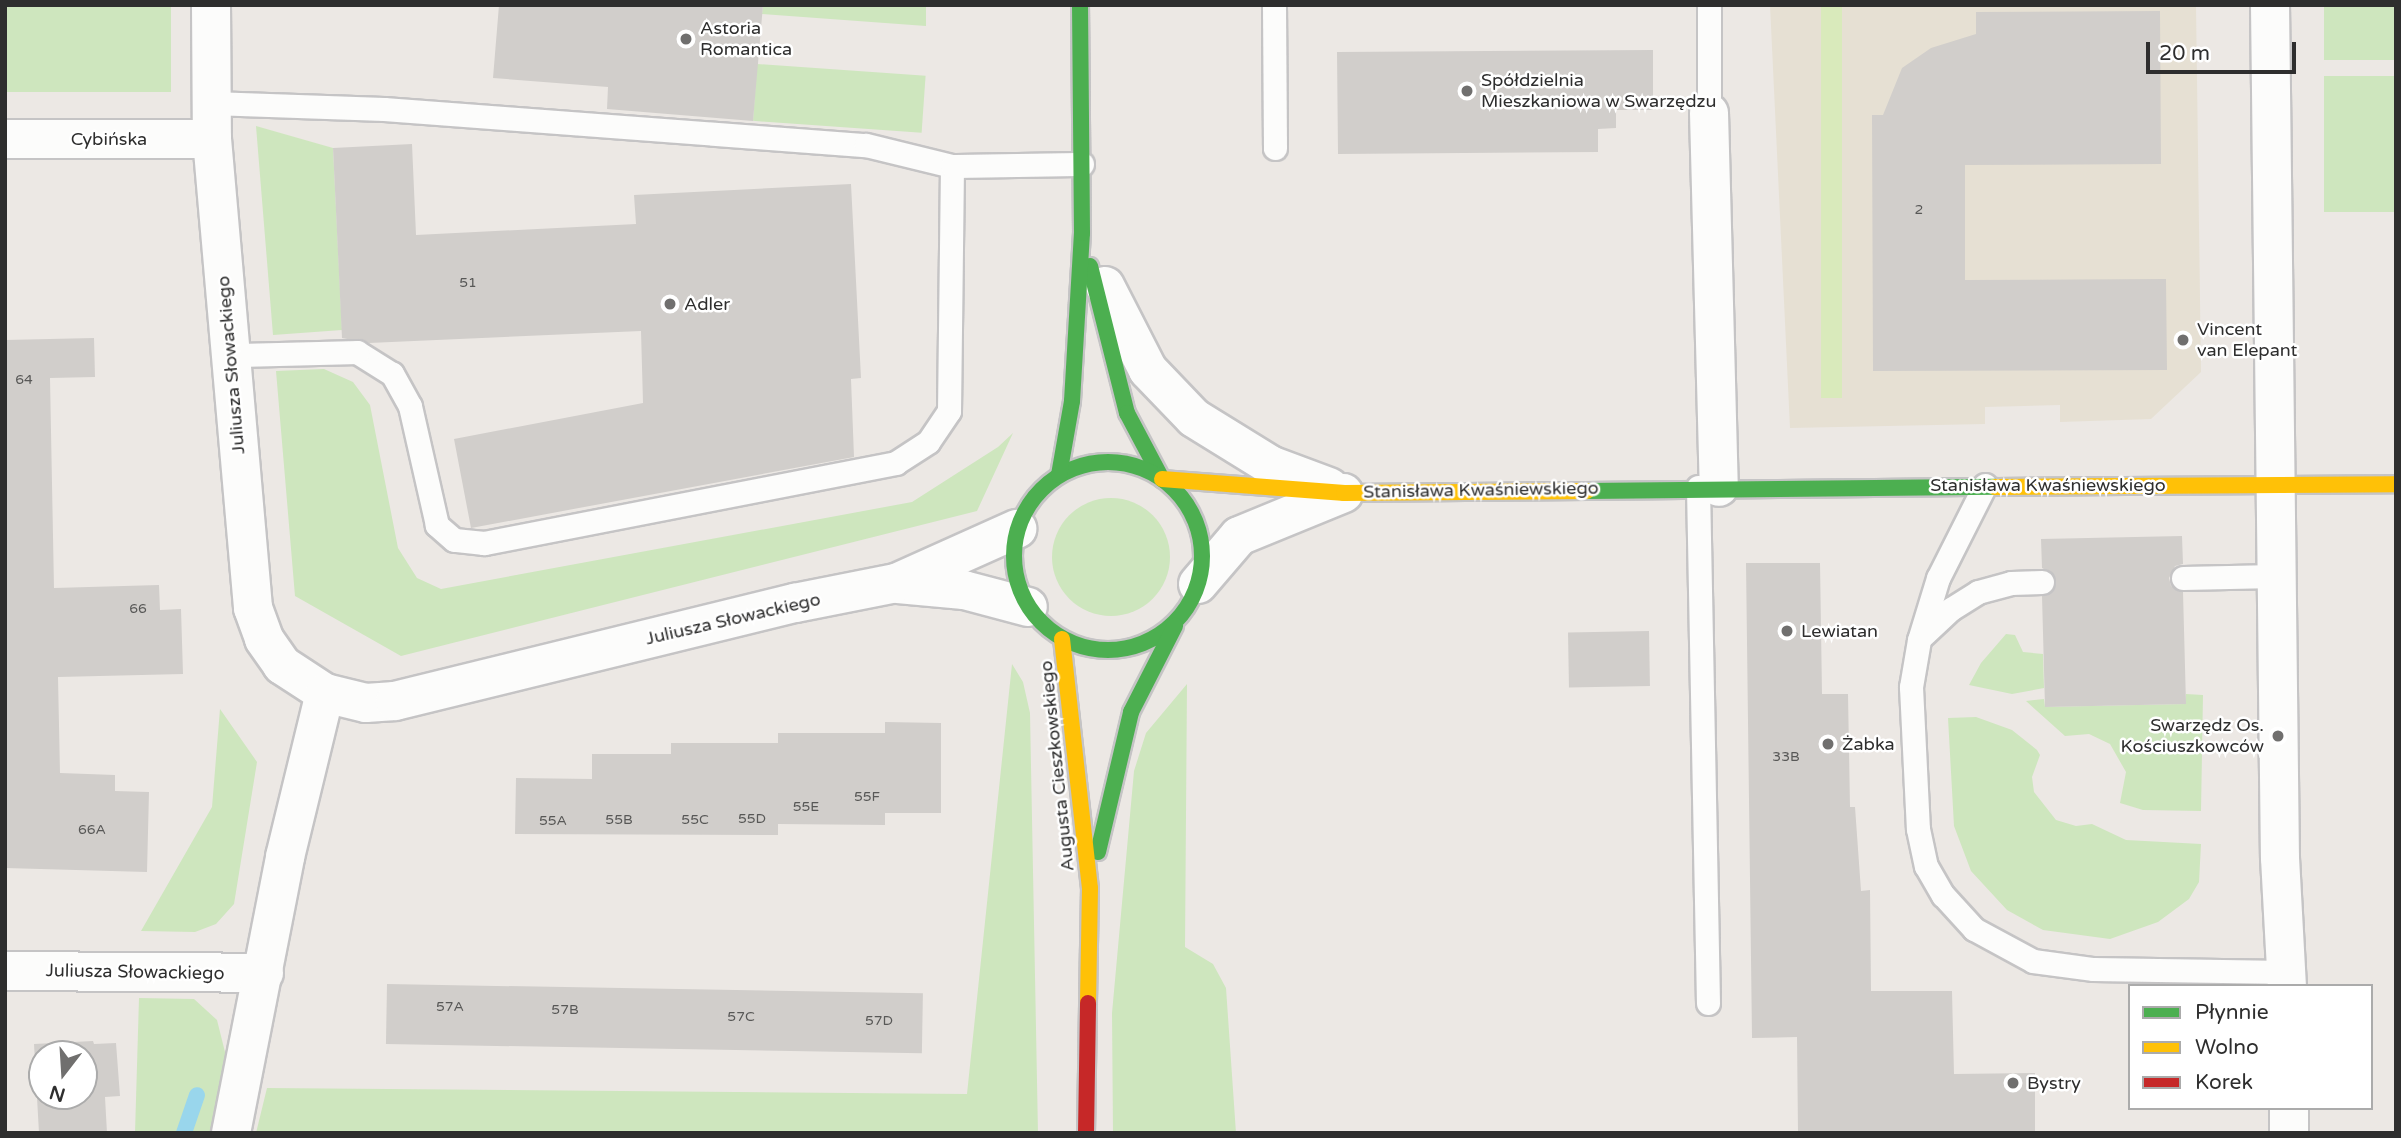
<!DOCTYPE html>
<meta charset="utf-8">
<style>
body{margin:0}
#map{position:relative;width:2401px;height:1138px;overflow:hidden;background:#ece8e4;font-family:"Varela Round",sans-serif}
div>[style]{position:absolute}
.education>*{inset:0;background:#e6e0d3}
.green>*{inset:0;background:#cee6be;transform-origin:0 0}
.round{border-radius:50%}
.pitch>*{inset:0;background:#d9eabb;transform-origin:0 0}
.stream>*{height:16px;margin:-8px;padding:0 8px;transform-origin:8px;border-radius:8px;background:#99d6ec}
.building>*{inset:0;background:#d1cecb;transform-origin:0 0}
.roads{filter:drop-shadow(2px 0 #c5c4c5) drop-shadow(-2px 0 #c5c4c5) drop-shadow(0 2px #c5c4c5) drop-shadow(0 -2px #c5c4c5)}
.lane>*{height:23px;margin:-11.5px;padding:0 11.5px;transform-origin:11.5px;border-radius:11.5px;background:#fcfcfb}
.street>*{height:38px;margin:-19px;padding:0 19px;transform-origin:19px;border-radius:19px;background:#fcfcfb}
.fast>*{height:16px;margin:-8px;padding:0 8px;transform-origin:8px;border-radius:8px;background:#4caf50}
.fast>.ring{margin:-8px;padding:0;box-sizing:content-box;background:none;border:16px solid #4caf50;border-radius:50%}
.slow>*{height:16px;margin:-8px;padding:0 8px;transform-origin:8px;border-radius:8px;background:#ffc107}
.jam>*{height:16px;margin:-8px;padding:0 8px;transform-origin:8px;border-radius:8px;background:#c62828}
.dots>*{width:19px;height:19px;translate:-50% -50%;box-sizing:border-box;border:4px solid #fff;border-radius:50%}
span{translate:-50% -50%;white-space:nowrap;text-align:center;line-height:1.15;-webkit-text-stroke:5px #fff;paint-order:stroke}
.number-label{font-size:14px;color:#585857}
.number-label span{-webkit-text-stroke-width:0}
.poi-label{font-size:18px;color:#2e2e2e}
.left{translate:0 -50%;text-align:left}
.right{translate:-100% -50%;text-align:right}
.street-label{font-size:18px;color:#2e2e2e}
.frame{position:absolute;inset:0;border:7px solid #2e2e2e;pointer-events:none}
.legend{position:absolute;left:2128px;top:984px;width:245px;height:126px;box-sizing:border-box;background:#fff;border:2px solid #ababab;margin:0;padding:9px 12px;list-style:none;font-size:21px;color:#2e2e2e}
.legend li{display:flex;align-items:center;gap:14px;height:35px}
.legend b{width:35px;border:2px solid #ababab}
.north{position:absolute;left:28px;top:1040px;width:70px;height:70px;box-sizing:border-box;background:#fff;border:2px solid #ababab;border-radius:50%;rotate:197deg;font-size:19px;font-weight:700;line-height:28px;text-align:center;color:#2e2e2e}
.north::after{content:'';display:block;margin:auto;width:24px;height:32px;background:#706f6e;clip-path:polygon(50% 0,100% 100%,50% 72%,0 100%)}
.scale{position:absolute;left:2146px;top:42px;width:150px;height:32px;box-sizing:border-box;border:4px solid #2e2e2e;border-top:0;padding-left:9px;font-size:21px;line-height:24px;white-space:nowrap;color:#2e2e2e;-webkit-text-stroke:5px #fff;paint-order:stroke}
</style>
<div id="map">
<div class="education">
<div style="clip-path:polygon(1770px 5px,2196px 5px,2201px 372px,2151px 419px,2060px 422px,2060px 405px,1985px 407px,1985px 424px,1790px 428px)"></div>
</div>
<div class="green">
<div style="left:5px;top:5px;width:166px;height:87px"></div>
<div style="clip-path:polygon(763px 5px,926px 5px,926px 26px,762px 14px)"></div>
<div style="left:2324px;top:5px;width:72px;height:55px"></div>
<div style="left:757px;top:64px;width:169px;height:57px;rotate:4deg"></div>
<div style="left:2396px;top:76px;width:136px;height:72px;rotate:90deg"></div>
<div style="clip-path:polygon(256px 126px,333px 148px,342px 330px,273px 335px)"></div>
<div style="clip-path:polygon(324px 369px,353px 382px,370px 405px,398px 548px,417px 578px,441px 589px,912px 502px,998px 447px,1013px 433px,977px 511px,401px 656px,295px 596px,276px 371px)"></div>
<div class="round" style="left:1052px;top:498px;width:118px;height:118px"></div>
<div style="clip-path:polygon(2006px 634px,2015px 635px,2023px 652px,2043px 654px,2044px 688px,2012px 694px,1969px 685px,1981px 663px)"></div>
<div style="clip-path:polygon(1012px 664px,1023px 682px,1030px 713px,1038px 1133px,256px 1133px,267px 1088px,967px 1094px)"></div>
<div style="clip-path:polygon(1187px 684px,1185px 947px,1213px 964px,1226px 988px,1236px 1133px,1113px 1133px,1112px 1013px,1134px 771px,1146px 733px)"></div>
<div style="clip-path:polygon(2186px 694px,2203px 695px,2201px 811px,2143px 810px,2120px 803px,2126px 772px,2110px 744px,2089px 734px,2065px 736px,2026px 701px,2044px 699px,2045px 707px,2185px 704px)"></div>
<div style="clip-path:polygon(220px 709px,257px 762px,234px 904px,216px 924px,195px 932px,141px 931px,212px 807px)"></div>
<div style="clip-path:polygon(1976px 717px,2012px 730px,2037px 750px,2040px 755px,2032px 777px,2034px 792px,2056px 820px,2076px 826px,2092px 824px,2126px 840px,2201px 844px,2199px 882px,2189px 899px,2158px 922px,2110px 939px,2043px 930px,2007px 910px,1971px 871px,1954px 826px,1948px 718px)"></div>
<div style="clip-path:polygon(139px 998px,194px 999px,217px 1020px,225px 1052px,225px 1090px,211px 1133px,135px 1133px)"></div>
</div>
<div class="pitch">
<div style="left:1821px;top:5px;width:21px;height:393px"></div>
</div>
<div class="stream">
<div style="left:184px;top:1133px;width:40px;rotate:-71.1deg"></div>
</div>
<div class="building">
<div style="clip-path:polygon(499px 5px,763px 5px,753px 121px,607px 109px,608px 87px,493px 78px)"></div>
<div style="clip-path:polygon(2160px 11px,2161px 164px,1965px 165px,1965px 280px,2166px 279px,2167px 370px,1873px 371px,1872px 115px,1883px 115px,1902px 68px,1931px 48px,1976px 34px,1976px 12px)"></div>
<div style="clip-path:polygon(1653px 50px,1653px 110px,1616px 110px,1616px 128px,1598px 129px,1598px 152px,1338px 154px,1337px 52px)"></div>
<div style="clip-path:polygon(412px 144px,416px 235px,636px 224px,634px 195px,851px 184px,861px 378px,851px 379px,854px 457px,471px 528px,454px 439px,643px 403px,641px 331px,369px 343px,342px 338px,333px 148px)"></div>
<div style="clip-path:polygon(94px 338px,95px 377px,50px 378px,54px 588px,159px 585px,160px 610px,181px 609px,183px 674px,58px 677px,60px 773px,115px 775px,115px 791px,149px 792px,147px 872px,5px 868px,5px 340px)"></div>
<div style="clip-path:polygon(2182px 536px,2183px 564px,2175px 566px,2169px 578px,2171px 586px,2183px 592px,2186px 704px,2045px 707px,2042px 596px,2050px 593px,2056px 582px,2053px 574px,2042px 568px,2041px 539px)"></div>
<div style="clip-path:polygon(1746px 563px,1820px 563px,1822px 694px,1848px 694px,1850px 807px,1855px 807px,1861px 891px,1870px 890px,1871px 991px,1952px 991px,1954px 1074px,2035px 1073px,2035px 1133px,1798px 1133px,1797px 1037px,1752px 1038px)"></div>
<div style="left:1649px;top:631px;width:55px;height:81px;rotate:89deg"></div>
<div style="clip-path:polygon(885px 722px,941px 723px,941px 813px,885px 813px,885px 825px,778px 824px,778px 835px,515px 834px,516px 778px,592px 779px,592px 754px,671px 754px,671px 743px,778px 743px,778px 733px,885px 733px)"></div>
<div style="left:387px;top:984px;width:536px;height:60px;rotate:1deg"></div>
<div style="clip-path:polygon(evenodd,93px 1041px,94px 1044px,116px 1043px,120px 1096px,105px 1097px,107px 1133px,39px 1133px,34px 1044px,93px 1041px,42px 1054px,84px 1054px,84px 1096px,42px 1096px,42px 1054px)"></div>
</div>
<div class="roads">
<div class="lane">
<div style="left:1274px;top:5px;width:143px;rotate:89.6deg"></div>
<div style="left:211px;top:103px;width:173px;rotate:2deg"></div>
<div style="left:384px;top:109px;width:483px;rotate:4.3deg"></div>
<div style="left:866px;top:145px;width:89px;rotate:13.7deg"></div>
<div style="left:952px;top:166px;width:245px;rotate:90.7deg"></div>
<div style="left:949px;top:411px;width:37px;rotate:124deg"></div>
<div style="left:928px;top:442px;width:38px;rotate:147deg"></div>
<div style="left:896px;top:463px;width:420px;rotate:169deg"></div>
<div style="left:484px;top:543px;width:30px;rotate:-174deg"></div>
<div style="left:454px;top:540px;width:23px;rotate:-139deg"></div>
<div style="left:437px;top:525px;width:122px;rotate:-102.8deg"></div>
<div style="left:410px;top:406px;width:37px;rotate:-119deg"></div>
<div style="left:392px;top:374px;width:41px;rotate:-147.8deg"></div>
<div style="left:357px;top:352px;width:127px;rotate:178.6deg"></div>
<div style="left:1709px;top:113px;width:108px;rotate:-90deg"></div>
<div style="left:952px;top:166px;width:130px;rotate:-0.9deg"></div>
<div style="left:1985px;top:485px;width:104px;rotate:116.8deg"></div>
<div style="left:1938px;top:578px;width:65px;rotate:107deg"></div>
<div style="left:1919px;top:640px;width:48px;rotate:99.7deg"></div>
<div style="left:1911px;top:687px;width:142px;rotate:87.2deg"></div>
<div style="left:1918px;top:829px;width:38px;rotate:78deg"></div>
<div style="left:1926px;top:866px;width:34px;rotate:60deg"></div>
<div style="left:1943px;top:895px;width:46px;rotate:47.6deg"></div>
<div style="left:1974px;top:929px;width:67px;rotate:28.5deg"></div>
<div style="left:2033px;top:961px;width:61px;rotate:7.6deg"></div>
<div style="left:2093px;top:969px;width:194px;rotate:0.9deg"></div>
<div style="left:1698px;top:487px;width:516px;rotate:88.89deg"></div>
<div style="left:2183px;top:578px;width:92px;rotate:-1.2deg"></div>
<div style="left:1923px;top:635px;width:38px;rotate:-43deg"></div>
<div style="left:1951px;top:609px;width:32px;rotate:-32deg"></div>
<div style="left:1978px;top:592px;width:34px;rotate:-15deg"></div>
<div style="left:2011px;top:583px;width:31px;rotate:-2deg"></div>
</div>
<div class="street">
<div style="left:211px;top:5px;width:134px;rotate:89.6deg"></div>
<div style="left:212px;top:139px;width:471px;rotate:85deg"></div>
<div style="left:253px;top:608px;width:33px;rotate:70deg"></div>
<div style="left:264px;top:639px;width:32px;rotate:55deg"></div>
<div style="left:282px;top:665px;width:51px;rotate:33.1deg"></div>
<div style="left:2270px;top:5px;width:853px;rotate:89.33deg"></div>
<div style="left:2280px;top:858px;width:128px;rotate:86.9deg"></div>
<div style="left:1709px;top:113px;width:374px;rotate:88.5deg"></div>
<div style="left:5px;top:139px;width:207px"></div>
<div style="left:1105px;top:286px;width:94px;rotate:62.9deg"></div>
<div style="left:1148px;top:370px;width:66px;rotate:46.2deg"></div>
<div style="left:1194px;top:418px;width:89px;rotate:31.7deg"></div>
<div style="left:1270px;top:465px;width:63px;rotate:20.4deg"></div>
<div style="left:898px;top:584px;width:66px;rotate:5.2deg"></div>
<div style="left:964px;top:590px;width:66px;rotate:14.9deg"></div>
<div style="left:1198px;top:584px;width:63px;rotate:-49.5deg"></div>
<div style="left:1239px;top:536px;width:113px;rotate:-22.3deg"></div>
<div style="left:5px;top:971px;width:259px;rotate:0.4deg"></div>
<div style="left:2289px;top:1108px;width:25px;rotate:90deg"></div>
<div style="left:231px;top:1133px;width:281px;rotate:-78.9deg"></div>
<div style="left:285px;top:857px;width:169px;rotate:-76.3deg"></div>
<div style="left:325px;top:693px;width:42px;rotate:13.7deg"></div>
<div style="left:366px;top:703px;width:29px;rotate:-4deg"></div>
<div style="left:395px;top:701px;width:412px;rotate:-13.8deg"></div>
<div style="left:795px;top:603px;width:103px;rotate:-11.2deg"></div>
<div style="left:896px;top:583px;width:133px;rotate:-24.1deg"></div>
</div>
<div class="fast">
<div style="left:1090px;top:266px;width:152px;rotate:75.9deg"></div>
<div style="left:1127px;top:413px;width:75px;rotate:62.1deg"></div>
<div class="ring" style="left:1014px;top:462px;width:172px;height:172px"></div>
<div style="left:1059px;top:475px;width:75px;rotate:-80deg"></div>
<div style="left:1072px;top:401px;width:168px;rotate:-86.6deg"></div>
<div style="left:1082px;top:233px;width:228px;rotate:-90.5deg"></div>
<div style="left:1587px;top:491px;width:408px;rotate:-0.6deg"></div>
<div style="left:1098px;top:852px;width:144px;rotate:-76.7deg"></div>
<div style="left:1131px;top:712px;width:97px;rotate:-62.9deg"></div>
</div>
<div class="slow">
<div style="left:1162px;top:479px;width:183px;rotate:4.4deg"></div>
<div style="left:1344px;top:493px;width:243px;rotate:-0.5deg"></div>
<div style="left:1995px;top:487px;width:401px;rotate:-0.4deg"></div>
<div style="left:1062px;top:639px;width:251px;rotate:83.6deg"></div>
<div style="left:1090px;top:888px;width:115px;rotate:91deg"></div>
</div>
<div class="jam">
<div style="left:1086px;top:1133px;width:130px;rotate:-89.1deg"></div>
</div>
</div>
<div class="dots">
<div style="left:686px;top:39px;background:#706f6e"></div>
<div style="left:1467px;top:91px;background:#706f6e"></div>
<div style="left:670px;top:304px;background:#706f6e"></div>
<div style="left:2183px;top:340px;background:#706f6e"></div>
<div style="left:1787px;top:631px;background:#706f6e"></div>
<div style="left:2278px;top:736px;background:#706f6e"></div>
<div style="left:1828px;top:744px;background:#706f6e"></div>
<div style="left:2013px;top:1083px;background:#706f6e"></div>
</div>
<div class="number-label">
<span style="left:1919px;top:210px">2</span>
<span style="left:468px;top:283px">51</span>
<span style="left:24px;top:380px">64</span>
<span style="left:138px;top:609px">66</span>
<span style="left:1786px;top:757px">33B</span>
<span style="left:867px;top:797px">55F</span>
<span style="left:806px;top:807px">55E</span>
<span style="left:752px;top:819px">55D</span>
<span style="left:619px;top:820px">55B</span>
<span style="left:695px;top:820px">55C</span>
<span style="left:553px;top:821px">55A</span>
<span style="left:92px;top:830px">66A</span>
<span style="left:450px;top:1007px">57A</span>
<span style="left:565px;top:1010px">57B</span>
<span style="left:741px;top:1017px">57C</span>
<span style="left:879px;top:1021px">57D</span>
</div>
<div class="poi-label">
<span class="left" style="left:700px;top:39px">Astoria<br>Romantica</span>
<span class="left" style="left:1481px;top:91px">Spółdzielnia<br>Mieszkaniowa w Swarzędzu</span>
<span class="left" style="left:684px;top:304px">Adler</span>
<span class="left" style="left:2197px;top:340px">Vincent<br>van Elepant</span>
<span class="left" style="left:1801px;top:631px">Lewiatan</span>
<span class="right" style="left:2264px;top:736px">Swarzędz Os.<br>Kościuszkowców</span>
<span class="left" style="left:1842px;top:744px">Żabka</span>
<span class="left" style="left:2027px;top:1083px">Bystry</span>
</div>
<div class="street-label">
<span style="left:109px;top:139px">Cybińska</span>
<span style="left:231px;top:365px;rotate:-95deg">Juliusza Słowackiego</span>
<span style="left:2048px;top:485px">Stanisława Kwaśniewskiego</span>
<span style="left:1481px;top:490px;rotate:-1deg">Stanisława Kwaśniewskiego</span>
<span style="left:733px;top:619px;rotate:-13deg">Juliusza Słowackiego</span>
<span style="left:1057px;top:766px;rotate:-96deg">Augusta Cieszkowskiego</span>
<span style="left:135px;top:972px;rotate:1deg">Juliusza Słowackiego</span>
</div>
<div class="frame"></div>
<ul class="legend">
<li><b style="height:9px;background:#4caf50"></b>Płynnie</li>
<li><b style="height:9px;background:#ffc107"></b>Wolno</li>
<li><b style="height:9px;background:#c62828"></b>Korek</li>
</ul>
<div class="north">N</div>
<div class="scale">20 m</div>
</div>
